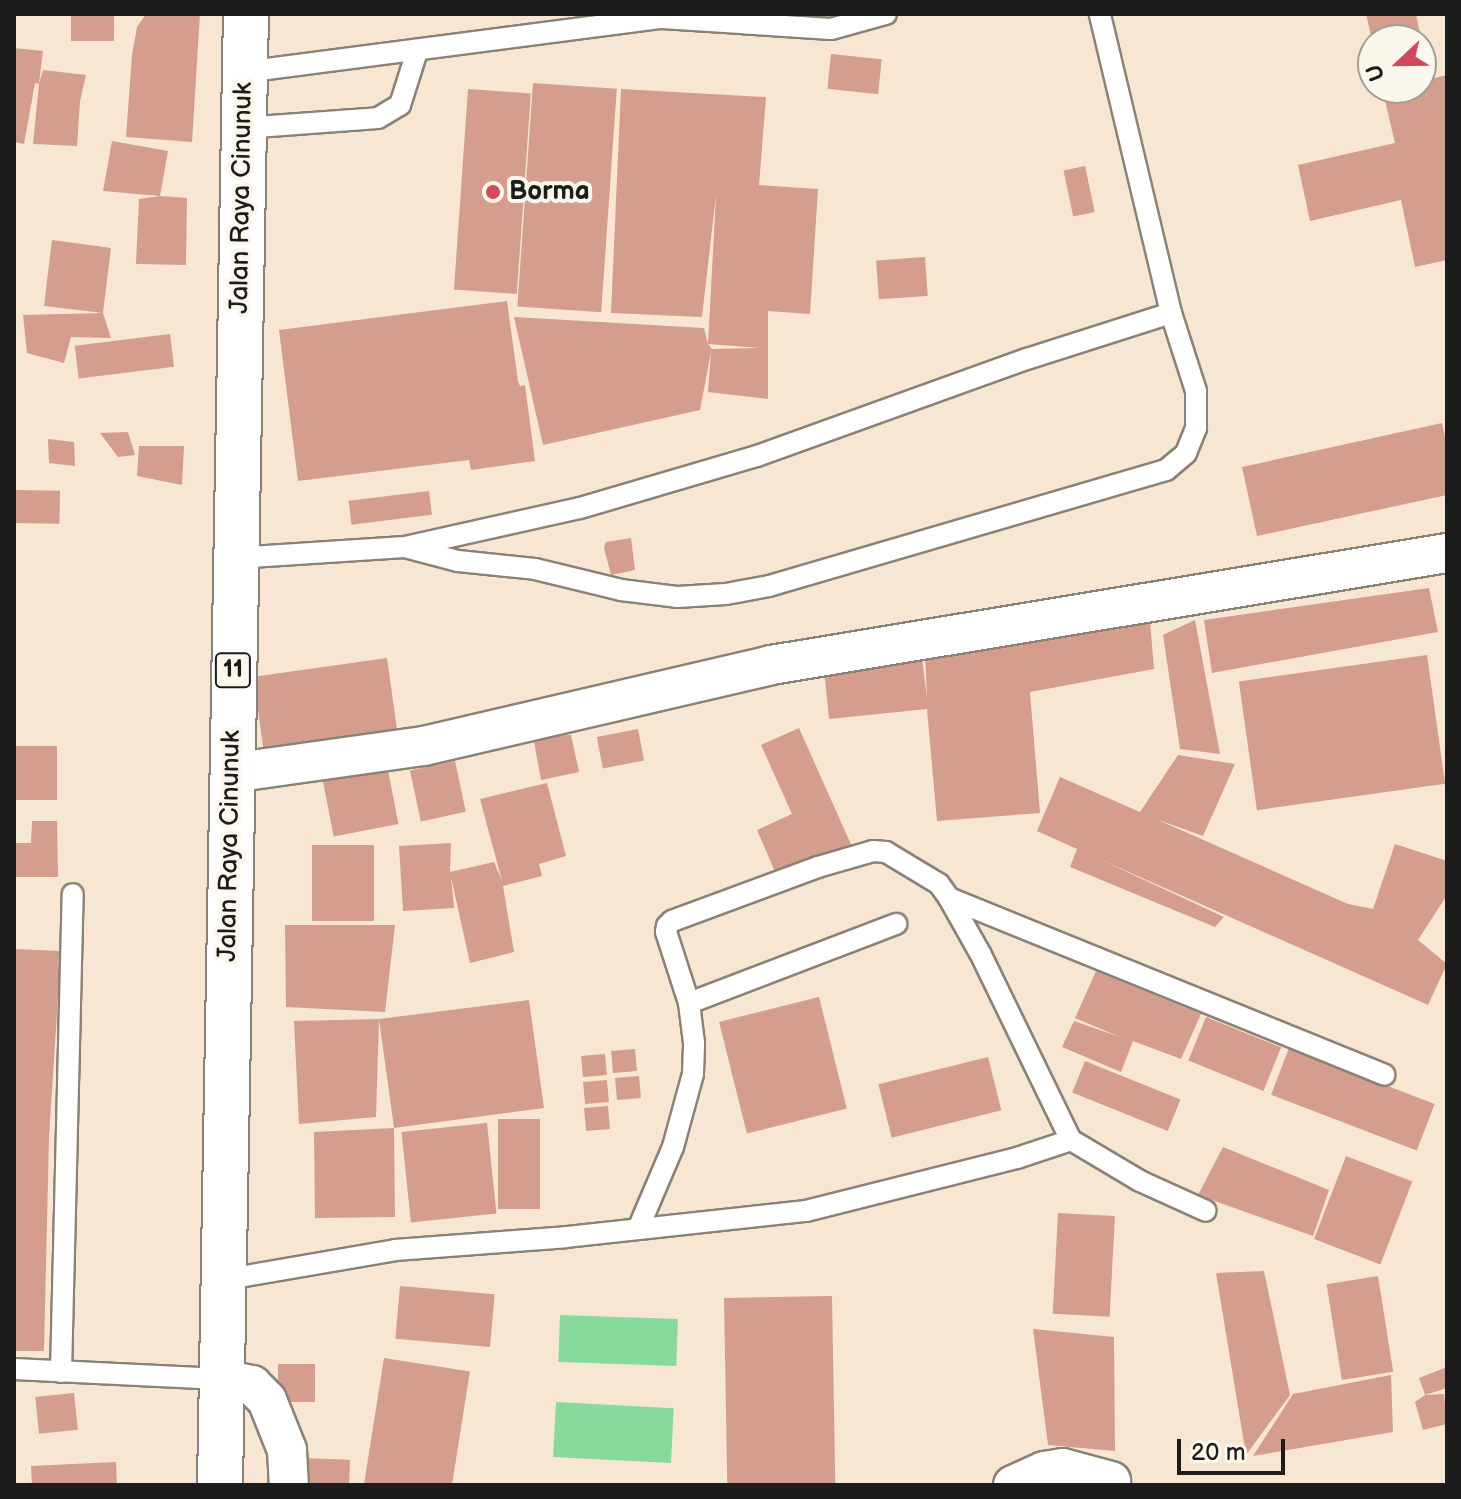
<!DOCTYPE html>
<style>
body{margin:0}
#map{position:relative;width:1461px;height:1499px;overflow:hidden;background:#f7e7d2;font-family:"Balsamiq Sans",sans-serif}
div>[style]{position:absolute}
.green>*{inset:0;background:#87da9b;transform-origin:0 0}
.building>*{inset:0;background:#d49d8d;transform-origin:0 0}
.roads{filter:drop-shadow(2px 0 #8a8277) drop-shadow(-2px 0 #8a8277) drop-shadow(0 2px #8a8277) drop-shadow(0 -2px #8a8277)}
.lane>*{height:20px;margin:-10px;padding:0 10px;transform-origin:10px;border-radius:10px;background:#fff}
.street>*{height:38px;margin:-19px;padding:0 19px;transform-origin:19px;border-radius:19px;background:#fff}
.highway>*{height:44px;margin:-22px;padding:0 22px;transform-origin:22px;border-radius:22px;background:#fff}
.dots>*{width:22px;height:22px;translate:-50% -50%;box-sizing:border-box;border:4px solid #fbf7ec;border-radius:50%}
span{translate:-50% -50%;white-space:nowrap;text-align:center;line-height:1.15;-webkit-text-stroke:8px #fbf7ec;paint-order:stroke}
.shield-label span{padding:2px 6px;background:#fbf7ec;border:2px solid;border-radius:6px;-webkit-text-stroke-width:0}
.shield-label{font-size:24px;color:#1c1c1c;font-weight:700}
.poi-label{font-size:26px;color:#1c1c1c;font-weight:700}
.left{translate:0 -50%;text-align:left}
.street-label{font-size:26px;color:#1c1c1c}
.frame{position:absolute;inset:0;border:16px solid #1c1c1c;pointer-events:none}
.north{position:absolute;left:1357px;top:24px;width:80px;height:80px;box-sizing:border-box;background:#fbf7ec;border:2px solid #a29f99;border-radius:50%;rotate:248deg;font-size:22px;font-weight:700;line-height:32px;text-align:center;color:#1c1c1c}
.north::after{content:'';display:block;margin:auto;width:28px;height:36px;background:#d1495b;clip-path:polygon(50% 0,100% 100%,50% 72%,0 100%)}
.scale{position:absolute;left:1177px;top:1439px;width:108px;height:36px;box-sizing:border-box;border:4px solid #1c1c1c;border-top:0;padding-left:10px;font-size:24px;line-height:28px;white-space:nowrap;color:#1c1c1c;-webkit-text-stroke:6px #fbf7ec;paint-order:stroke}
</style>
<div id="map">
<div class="green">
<div style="left:560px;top:1315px;width:118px;height:47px;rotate:2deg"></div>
<div style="left:556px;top:1402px;width:118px;height:55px;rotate:3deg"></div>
</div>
<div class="building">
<div style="left:71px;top:14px;width:43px;height:27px"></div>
<div style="clip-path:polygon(146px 14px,200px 14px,192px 142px,126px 137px,132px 55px,137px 27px)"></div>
<div style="clip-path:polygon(1366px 14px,1416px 14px,1421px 40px,1372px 40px)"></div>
<div style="clip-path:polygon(1422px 44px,1430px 79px,1447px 75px,1447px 260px,1415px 267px,1401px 200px,1310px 221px,1298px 165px,1395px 143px,1382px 88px,1421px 88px)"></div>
<div style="clip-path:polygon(14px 48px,43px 51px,39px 84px,43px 70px,86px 75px,80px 101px,77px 146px,33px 144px,39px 84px,35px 83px,24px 144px,14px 142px)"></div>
<div style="left:831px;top:54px;width:51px;height:35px;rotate:6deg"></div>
<div style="left:533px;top:83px;width:84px;height:224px;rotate:4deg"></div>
<div style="left:468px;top:89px;width:63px;height:201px;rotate:4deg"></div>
<div style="clip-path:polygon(621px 89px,766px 97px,759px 185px,818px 189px,810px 314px,768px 311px,768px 399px,708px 392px,711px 352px,700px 410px,543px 445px,514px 317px,704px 328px,708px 344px,712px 349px,760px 348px,708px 344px,716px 195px,702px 317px,611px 313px)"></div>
<div style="clip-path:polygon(112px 141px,168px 151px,160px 196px,187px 198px,186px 265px,136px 264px,139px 199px,160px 196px,103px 191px)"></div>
<div style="left:1085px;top:166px;width:47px;height:22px;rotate:78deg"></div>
<div style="clip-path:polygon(52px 240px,111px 248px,103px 313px,111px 338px,71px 337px,64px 363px,27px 353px,23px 315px,103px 313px,44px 306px)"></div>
<div style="left:925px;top:257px;width:39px;height:49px;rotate:86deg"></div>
<div style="clip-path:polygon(507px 301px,518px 381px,520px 386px,525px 385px,535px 461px,471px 470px,469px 460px,298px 481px,279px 330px)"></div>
<div style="left:170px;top:334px;width:33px;height:96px;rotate:83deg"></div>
<div style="clip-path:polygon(1442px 423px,1447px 446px,1447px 495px,1257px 536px,1242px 467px)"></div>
<div style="clip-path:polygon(128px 432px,135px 455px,118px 457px,100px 433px)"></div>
<div style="clip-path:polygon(48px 439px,74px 442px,75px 466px,49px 463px)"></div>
<div style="clip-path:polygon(139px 446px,184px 446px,182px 485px,137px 476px)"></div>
<div style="left:14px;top:490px;width:46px;height:33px;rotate:1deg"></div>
<div style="left:429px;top:491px;width:24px;height:81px;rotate:83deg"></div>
<div style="clip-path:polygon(631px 538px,635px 570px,611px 575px,604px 548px,606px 542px)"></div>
<div style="clip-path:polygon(1429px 588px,1438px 632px,1212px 673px,1204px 620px)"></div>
<div style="clip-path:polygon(1150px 620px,1154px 669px,1030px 692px,1040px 813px,937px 821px,927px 709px,829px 719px,824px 669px,922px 659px,927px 697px,925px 653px)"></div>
<div style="clip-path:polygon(1195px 620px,1220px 754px,1180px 749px,1163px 635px)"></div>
<div style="left:1427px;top:655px;width:130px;height:190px;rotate:82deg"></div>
<div style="left:387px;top:658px;width:83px;height:135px;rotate:82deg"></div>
<div style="clip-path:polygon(799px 728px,853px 849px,779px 881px,757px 830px,792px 814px,761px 745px)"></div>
<div style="left:638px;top:729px;width:32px;height:42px;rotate:79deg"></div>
<div style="clip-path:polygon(571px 735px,579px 772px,541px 780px,533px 736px)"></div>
<div style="left:14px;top:746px;width:43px;height:54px"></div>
<div style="clip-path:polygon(1178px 755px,1235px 764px,1203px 836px,1156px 819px,1348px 904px,1373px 909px,1395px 844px,1447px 861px,1447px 895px,1418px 940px,1447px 964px,1428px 1005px,1095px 857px,1224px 917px,1215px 927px,1070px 867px,1077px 849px,1037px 831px,1060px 777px,1140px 812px)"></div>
<div style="left:455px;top:761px;width:52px;height:46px;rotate:78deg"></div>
<div style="left:387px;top:765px;width:60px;height:66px;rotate:79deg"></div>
<div style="clip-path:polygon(547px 783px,566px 856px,539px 864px,542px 876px,503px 886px,514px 952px,470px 963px,451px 877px,454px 908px,403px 911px,399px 846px,451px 843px,450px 872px,494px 862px,502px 881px,480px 799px)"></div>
<div style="clip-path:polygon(32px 821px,57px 821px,58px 877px,14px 877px,14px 843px,31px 843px)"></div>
<div style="left:312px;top:845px;width:62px;height:76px"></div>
<div style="clip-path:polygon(285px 925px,395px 925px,385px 1012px,286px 1007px)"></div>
<div style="clip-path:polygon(14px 949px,61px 951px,49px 1137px,44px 1351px,14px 1351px)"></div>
<div style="clip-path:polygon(1096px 971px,1201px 1014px,1181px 1059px,1133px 1041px,1121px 1072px,1062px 1047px,1074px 1021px,1120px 1037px,1075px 1018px)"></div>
<div style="left:819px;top:997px;width:115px;height:103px;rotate:76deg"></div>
<div style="clip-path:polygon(529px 1000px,544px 1108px,394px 1128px,395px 1217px,315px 1218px,314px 1132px,394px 1128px,379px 1019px)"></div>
<div style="left:1206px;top:1017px;width:81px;height:47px;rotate:22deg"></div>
<div style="clip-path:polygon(379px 1019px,376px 1117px,299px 1124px,294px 1021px)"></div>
<div style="left:1289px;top:1048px;width:156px;height:50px;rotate:21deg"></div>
<div style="left:635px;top:1049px;width:22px;height:24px;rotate:85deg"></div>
<div style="left:605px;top:1054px;width:21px;height:24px;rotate:85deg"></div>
<div style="left:988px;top:1057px;width:55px;height:113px;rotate:76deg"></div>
<div style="left:1085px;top:1061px;width:103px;height:34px;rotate:22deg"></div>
<div style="left:639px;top:1076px;width:22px;height:24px;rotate:85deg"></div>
<div style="left:607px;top:1080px;width:22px;height:24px;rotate:85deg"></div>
<div style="left:608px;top:1106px;width:23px;height:24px;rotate:85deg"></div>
<div style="left:498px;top:1119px;width:42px;height:90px"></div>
<div style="left:487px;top:1123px;width:91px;height:86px;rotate:84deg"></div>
<div style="clip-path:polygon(1223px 1147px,1329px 1190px,1313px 1236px,1198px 1195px)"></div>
<div style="left:1346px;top:1156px;width:71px;height:89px;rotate:21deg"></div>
<div style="left:1058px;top:1213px;width:57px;height:101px;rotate:3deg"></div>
<div style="clip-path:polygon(1264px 1271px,1290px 1395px,1246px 1455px,1216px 1273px)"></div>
<div style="left:1378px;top:1276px;width:97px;height:52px;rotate:81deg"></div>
<div style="left:400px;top:1286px;width:95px;height:53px;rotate:5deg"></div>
<div style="left:832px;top:1296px;width:188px;height:108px;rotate:89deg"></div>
<div style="clip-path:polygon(1033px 1329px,1114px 1337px,1115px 1451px,1048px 1445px)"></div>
<div style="left:384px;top:1358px;width:87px;height:128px;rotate:9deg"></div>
<div style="left:278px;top:1364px;width:37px;height:38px"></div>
<div style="clip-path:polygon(1447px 1367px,1447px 1388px,1425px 1395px,1444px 1394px,1447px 1424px,1423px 1430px,1415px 1402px,1425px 1395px,1419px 1378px)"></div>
<div style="clip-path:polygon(1391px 1375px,1393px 1432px,1253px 1456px,1293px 1394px)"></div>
<div style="left:74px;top:1393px;width:37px;height:39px;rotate:84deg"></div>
<div style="left:301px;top:1458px;width:49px;height:27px;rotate:2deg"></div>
<div style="clip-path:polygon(116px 1462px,117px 1485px,32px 1485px,31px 1466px)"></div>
</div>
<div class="roads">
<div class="lane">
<div style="left:244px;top:72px;width:421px;rotate:-7.4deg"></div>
<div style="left:662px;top:18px;width:169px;rotate:3.7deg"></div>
<div style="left:831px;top:29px;width:57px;rotate:-15.3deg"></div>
<div style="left:243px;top:128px;width:135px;rotate:-4.2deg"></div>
<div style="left:378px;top:118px;width:26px;rotate:-31deg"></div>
<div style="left:400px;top:105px;width:57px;rotate:-72.5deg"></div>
<div style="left:405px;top:547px;width:55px;rotate:14.8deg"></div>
<div style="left:458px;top:561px;width:77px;rotate:5.9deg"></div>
<div style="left:535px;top:569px;width:89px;rotate:13.7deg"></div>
<div style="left:621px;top:590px;width:56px;rotate:7.1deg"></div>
<div style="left:677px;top:597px;width:49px;rotate:-3.5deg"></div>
<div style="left:726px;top:594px;width:44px;rotate:-10.5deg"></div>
<div style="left:769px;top:586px;width:414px;rotate:-16.3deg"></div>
<div style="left:1166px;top:470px;width:26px;rotate:-40deg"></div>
<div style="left:1186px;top:453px;width:27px;rotate:-68deg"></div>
<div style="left:1196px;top:428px;width:37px;rotate:-90deg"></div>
<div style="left:1196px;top:391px;width:82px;rotate:-107.8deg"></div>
<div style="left:1171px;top:313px;width:307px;rotate:-103.4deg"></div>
<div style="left:235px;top:558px;width:170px;rotate:-3.7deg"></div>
<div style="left:405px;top:547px;width:179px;rotate:-12.6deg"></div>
<div style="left:580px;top:508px;width:184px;rotate:-16.4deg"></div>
<div style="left:757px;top:456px;width:287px;rotate:-19.8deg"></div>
<div style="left:1027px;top:359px;width:151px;rotate:-17.7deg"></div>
<div style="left:949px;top:898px;width:470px;rotate:22.1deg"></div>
<div style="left:689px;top:1003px;width:222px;rotate:-20.9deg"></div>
<div style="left:638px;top:1229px;width:89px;rotate:-66.9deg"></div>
<div style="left:673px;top:1147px;width:76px;rotate:-74.7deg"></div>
<div style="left:693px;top:1074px;width:31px;rotate:-88deg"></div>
<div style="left:694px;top:1043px;width:40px;rotate:-97.1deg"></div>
<div style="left:689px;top:1003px;width:75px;rotate:-107.9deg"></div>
<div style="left:666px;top:932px;width:6px;rotate:-81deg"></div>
<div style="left:667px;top:926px;width:7px;rotate:-45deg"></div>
<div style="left:672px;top:921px;width:156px;rotate:-20.3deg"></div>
<div style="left:818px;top:867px;width:57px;rotate:-16.2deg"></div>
<div style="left:873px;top:851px;width:13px;rotate:4deg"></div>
<div style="left:886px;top:852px;width:62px;rotate:31.1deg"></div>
<div style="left:939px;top:884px;width:17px;rotate:54deg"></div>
<div style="left:949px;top:898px;width:65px;rotate:60.7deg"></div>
<div style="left:981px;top:955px;width:206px;rotate:64.1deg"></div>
<div style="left:1071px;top:1140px;width:80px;rotate:30.7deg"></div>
<div style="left:1140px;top:1181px;width:72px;rotate:24.4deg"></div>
<div style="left:222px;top:1280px;width:176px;rotate:-9.8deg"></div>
<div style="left:395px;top:1250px;width:171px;rotate:-4.3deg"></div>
<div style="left:566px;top:1237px;width:241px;rotate:-6.2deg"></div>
<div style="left:806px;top:1211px;width:218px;rotate:-14.1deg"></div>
<div style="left:1017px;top:1158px;width:57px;rotate:-18.4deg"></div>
<div style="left:14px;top:1369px;width:207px;rotate:2.8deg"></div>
<div style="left:61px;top:1372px;width:478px;rotate:-88.6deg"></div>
</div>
<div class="street">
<div style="left:231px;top:773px;width:195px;rotate:-8deg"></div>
<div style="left:424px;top:746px;width:356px;rotate:-13.1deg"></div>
<div style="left:771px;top:665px;width:685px;rotate:-9.41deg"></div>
<div style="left:221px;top:1379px;width:32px;rotate:11deg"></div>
<div style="left:252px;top:1385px;width:21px;rotate:45deg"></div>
<div style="left:267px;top:1400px;width:54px;rotate:68.2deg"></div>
<div style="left:287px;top:1450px;width:35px;rotate:87deg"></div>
<div style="left:1013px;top:1485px;width:34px;rotate:-24deg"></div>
<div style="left:1044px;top:1471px;width:19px;rotate:-9deg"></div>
<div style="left:1063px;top:1468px;width:50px;rotate:15.2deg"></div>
</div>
<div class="highway">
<div style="left:220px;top:1485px;width:1471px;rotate:-88.99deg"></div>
</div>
</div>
<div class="dots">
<div style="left:493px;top:192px;background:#d1495b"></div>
</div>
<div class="shield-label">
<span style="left:233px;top:670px">11</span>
</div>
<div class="poi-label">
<span class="left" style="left:509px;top:192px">Borma</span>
</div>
<div class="street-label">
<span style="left:242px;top:198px;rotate:-89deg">Jalan Raya Cinunuk</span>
<span style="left:230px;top:846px;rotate:-89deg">Jalan Raya Cinunuk</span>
</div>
<div class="frame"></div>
<div class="north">U</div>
<div class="scale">20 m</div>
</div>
